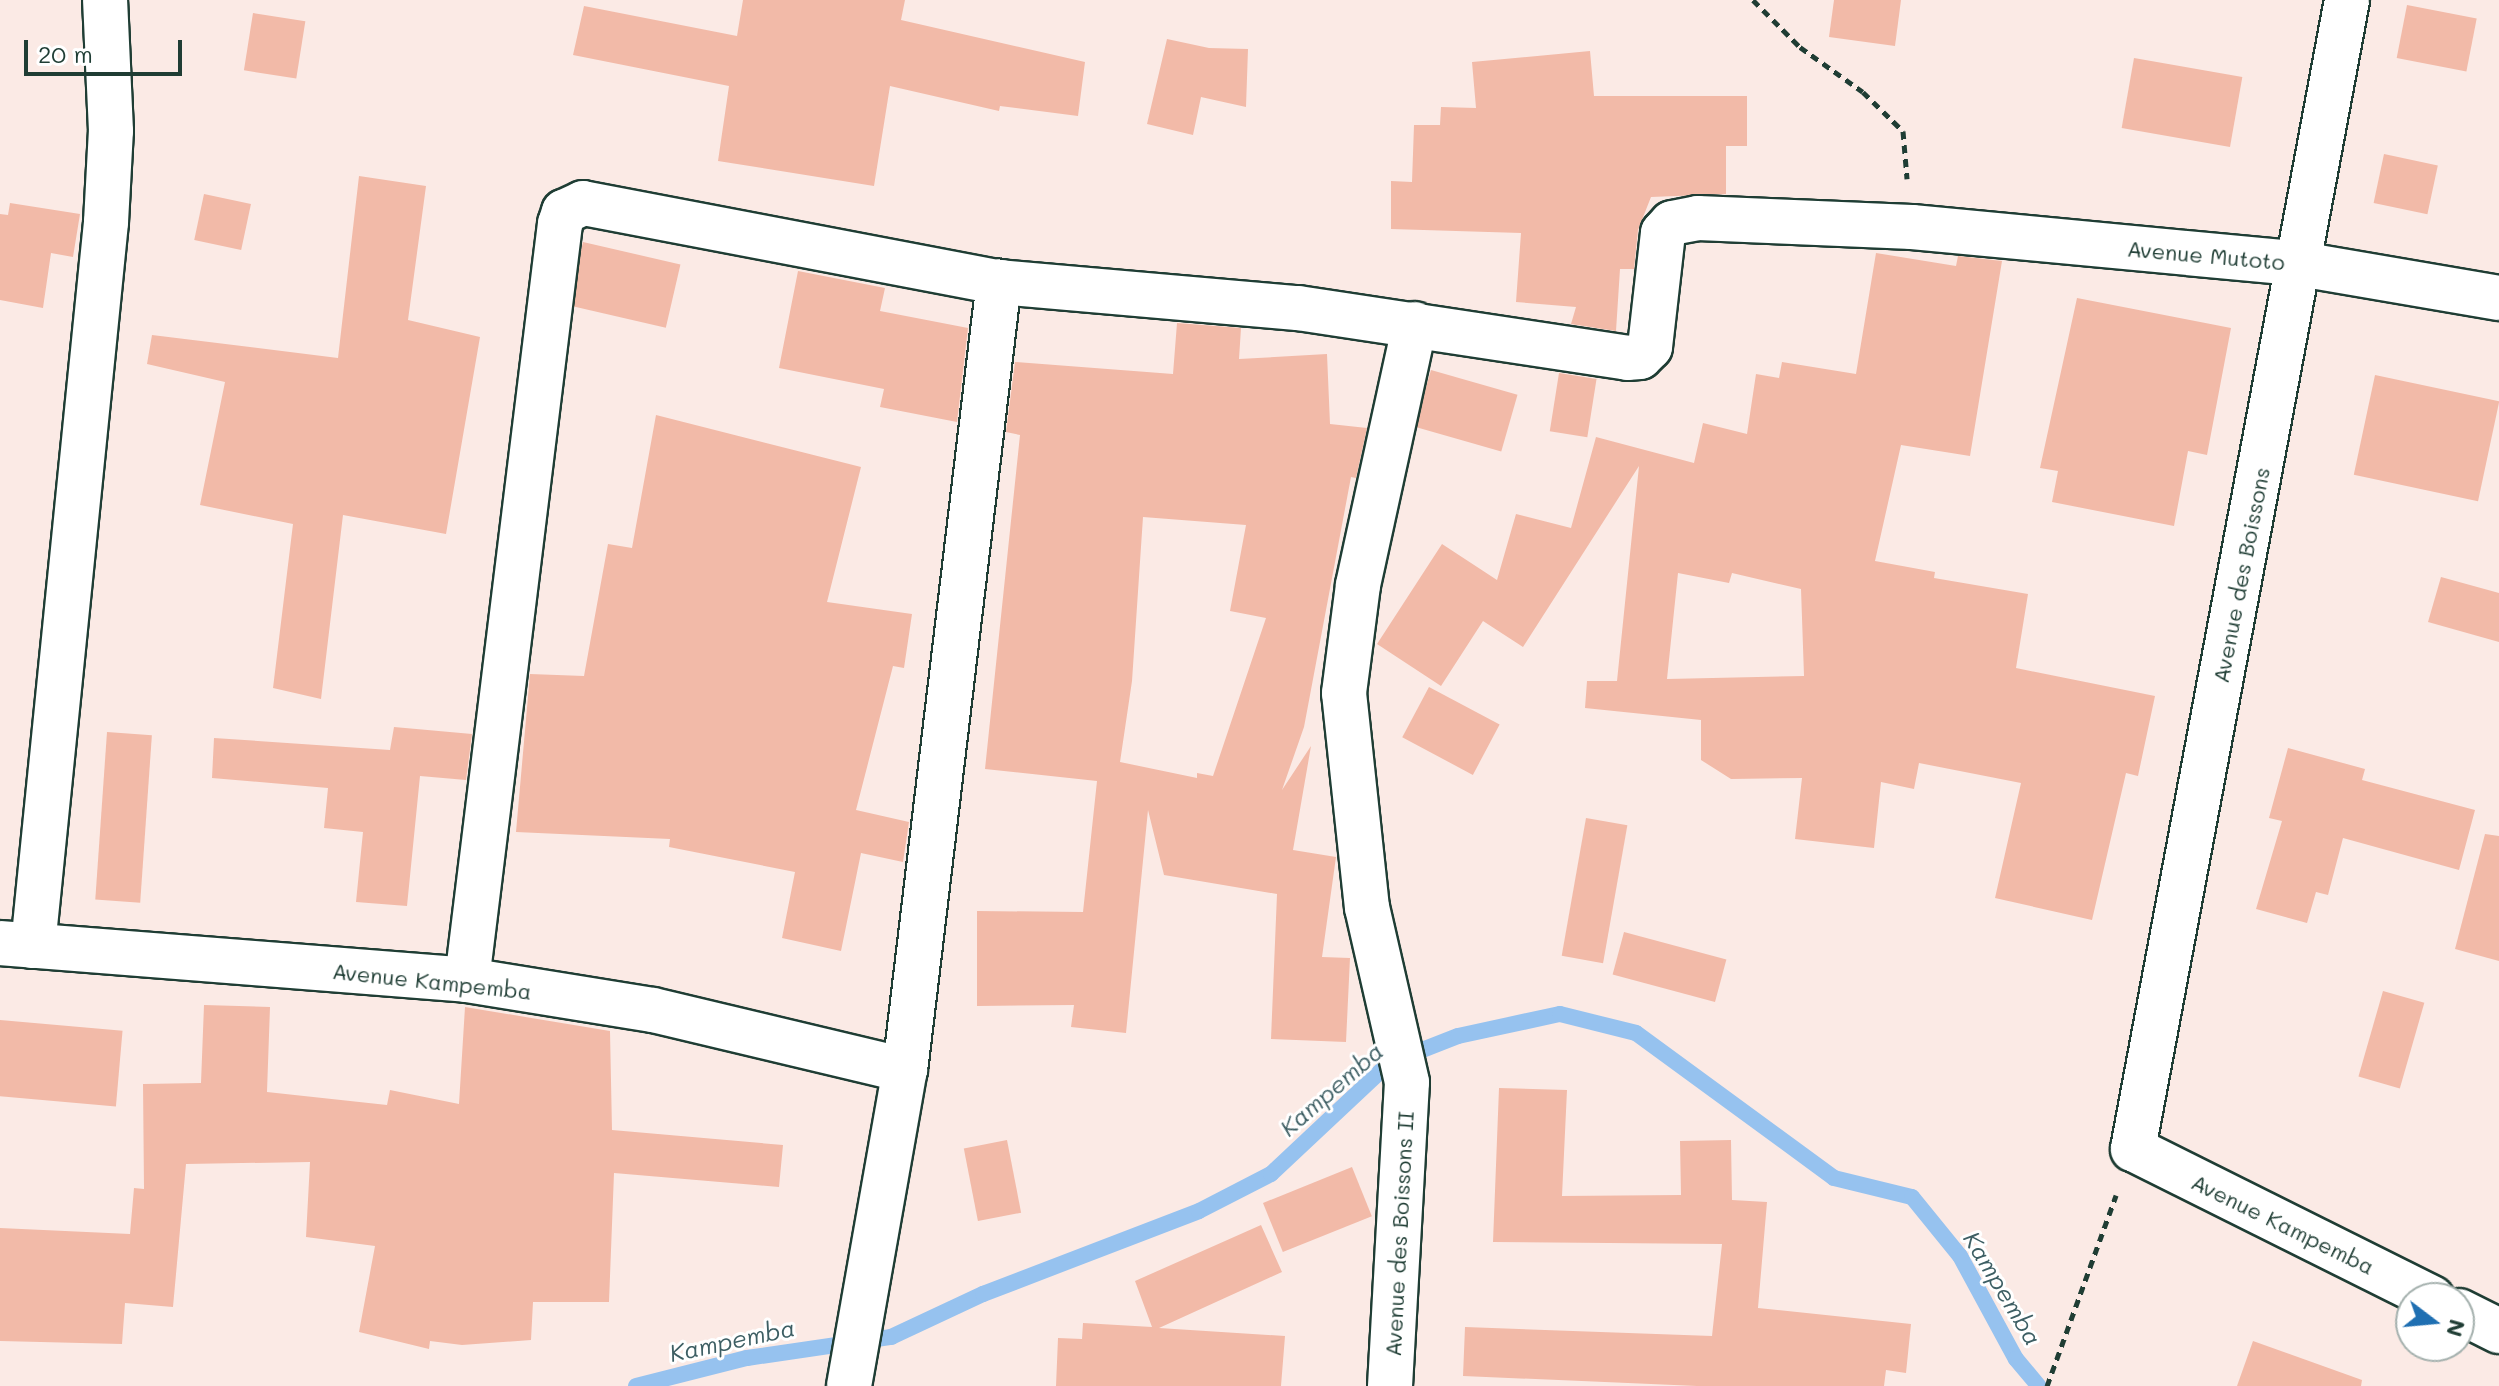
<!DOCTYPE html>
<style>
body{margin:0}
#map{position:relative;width:2499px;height:1386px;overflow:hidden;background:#fbeae5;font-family:Mali,sans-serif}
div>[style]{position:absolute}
.stream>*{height:16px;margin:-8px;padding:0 8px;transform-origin:8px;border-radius:8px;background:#96c2ef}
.building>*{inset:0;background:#f2baa8;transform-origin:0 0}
.path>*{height:5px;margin-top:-2.5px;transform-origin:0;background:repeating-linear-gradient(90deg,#1f3d34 0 8px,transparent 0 14px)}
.roads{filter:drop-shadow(2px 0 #1f3d34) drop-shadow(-2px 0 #1f3d34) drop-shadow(0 2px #1f3d34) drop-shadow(0 -2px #1f3d34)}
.minor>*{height:44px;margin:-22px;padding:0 22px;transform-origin:22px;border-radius:22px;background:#fff}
span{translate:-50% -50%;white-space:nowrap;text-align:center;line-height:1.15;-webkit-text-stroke:6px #fff;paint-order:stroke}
.street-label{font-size:22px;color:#1f3d34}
.water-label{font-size:24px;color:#3d5e63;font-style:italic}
.north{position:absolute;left:2395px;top:1282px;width:80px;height:80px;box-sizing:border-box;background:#fff;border:2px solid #a5b1ae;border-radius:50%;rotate:106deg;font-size:22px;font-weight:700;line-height:32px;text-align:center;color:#1f3d34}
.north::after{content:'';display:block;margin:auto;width:28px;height:36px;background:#1f6fb2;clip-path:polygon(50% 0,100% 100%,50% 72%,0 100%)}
.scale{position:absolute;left:24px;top:40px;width:158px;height:36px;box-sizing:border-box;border:4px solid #1f3d34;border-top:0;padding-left:10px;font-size:24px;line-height:28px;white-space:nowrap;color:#1f3d34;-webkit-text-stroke:6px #fff;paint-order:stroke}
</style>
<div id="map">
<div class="stream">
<div style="left:636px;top:1386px;width:114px;rotate:-14.2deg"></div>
<div style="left:747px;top:1358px;width:146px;rotate:-8.3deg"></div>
<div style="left:891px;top:1337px;width:102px;rotate:-25.1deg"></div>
<div style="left:983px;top:1294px;width:231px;rotate:-21deg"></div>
<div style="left:1199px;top:1211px;width:81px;rotate:-27.2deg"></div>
<div style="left:1271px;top:1174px;width:162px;rotate:-43.2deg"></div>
<div style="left:1389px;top:1063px;width:74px;rotate:-21.4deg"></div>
<div style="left:1458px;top:1036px;width:104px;rotate:-12.2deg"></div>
<div style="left:1560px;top:1014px;width:78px;rotate:14deg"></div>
<div style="left:1636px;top:1033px;width:245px;rotate:36.2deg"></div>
<div style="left:1834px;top:1178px;width:80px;rotate:13.7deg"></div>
<div style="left:1912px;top:1197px;width:76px;rotate:50.9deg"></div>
<div style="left:1960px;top:1256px;width:117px;rotate:61.5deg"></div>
<div style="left:2016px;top:1359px;width:35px;rotate:50deg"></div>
</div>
<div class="building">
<div style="clip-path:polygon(743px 0,905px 0,901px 20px,1085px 62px,1078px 116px,1000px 106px,999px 111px,890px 86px,874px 186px,718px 161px,729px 86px,573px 55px,584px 6px,737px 36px)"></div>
<div style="clip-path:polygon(1834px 0,1901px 0,1895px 46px,1829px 37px)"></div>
<div style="left:2407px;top:5px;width:71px;height:54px;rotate:11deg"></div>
<div style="left:253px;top:13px;width:53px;height:58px;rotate:9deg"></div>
<div style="clip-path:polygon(1167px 39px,1209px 48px,1248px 49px,1246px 107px,1201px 97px,1193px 135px,1147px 124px)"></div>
<div style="clip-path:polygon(1590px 51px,1594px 96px,1747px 96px,1747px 146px,1726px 146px,1726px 194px,1651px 197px,1638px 230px,1634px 269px,1620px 269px,1616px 331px,1571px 324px,1576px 307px,1516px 302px,1521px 233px,1391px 229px,1391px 181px,1412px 182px,1414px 125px,1440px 125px,1441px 107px,1476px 108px,1472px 62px)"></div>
<div style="left:2134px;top:58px;width:110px;height:71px;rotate:10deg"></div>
<div style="left:2384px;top:154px;width:55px;height:50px;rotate:12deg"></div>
<div style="clip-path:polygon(359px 176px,426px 186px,408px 320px,480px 337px,446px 534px,343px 515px,321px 699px,273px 688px,293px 524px,200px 505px,225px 382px,147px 364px,152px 335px,338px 358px)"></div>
<div style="left:204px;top:194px;width:48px;height:47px;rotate:12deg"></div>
<div style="clip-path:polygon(10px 203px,80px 214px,73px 257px,51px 253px,43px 308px,0 300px,0 214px,8px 215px)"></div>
<div style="left:583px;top:242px;width:100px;height:65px;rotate:13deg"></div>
<div style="clip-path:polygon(evenodd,1876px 253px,1956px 266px,1958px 256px,2002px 261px,1970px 456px,1901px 445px,1875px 561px,1935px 572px,1934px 578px,2028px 594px,2016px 668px,2155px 696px,2138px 776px,2126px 773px,2092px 920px,1995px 898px,2021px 783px,1919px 763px,1914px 789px,1881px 782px,1874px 848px,1795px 839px,1802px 778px,1731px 779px,1701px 760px,1701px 720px,1585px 708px,1587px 681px,1617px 681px,1639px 466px,1523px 647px,1483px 621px,1441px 686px,1377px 644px,1442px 544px,1497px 580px,1516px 514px,1571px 528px,1596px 437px,1694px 463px,1703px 423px,1747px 434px,1756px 374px,1779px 378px,1782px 362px,1856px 374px,1876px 253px,1678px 573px,1729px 583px,1732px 573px,1801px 589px,1804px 676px,1667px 679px,1678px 573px)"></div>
<div style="clip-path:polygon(798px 271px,885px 288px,880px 311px,968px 328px,957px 422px,880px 407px,884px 389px,779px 368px)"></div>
<div style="clip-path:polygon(2077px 298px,2231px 328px,2207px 455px,2188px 451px,2174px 526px,2052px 502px,2058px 471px,2040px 468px)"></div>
<div style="clip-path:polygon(evenodd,1177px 323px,1241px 328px,1239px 359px,1327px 354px,1330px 424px,1367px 428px,1356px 478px,1351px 477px,1304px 727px,1282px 790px,1311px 746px,1293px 850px,1336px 857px,1322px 957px,1350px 958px,1346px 1042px,1271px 1039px,1277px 894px,1164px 875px,1148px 810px,1126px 1033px,1071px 1027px,1074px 1005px,977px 1006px,977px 911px,1083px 912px,1097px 781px,985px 769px,1020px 435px,1006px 432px,1015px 362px,1173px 374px,1177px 323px,1143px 517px,1246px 525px,1230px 611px,1266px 618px,1213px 776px,1197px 773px,1197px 778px,1120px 762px,1132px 681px,1143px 517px)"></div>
<div style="left:1431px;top:370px;width:90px;height:59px;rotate:16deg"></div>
<div style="left:1559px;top:373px;width:38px;height:59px;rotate:9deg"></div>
<div style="left:2375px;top:375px;width:127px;height:102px;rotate:12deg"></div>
<div style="clip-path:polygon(656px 415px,861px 467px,827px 602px,912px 614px,904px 668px,893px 666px,856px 810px,909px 822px,903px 862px,861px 853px,841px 951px,782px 938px,795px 872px,669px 847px,670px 839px,516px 832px,530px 674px,584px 676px,608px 544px,632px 548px)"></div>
<div style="clip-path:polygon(2441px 577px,2499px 593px,2499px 642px,2428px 622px)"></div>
<div style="left:1429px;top:687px;width:80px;height:57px;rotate:28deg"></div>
<div style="clip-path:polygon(394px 727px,472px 734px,466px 780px,420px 776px,407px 906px,356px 902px,363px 832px,324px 828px,328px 788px,212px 778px,214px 738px,390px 750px)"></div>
<div style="left:107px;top:732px;width:45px;height:168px;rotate:4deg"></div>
<div style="clip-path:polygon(2288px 748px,2365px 769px,2362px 780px,2475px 810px,2459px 870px,2343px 838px,2328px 895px,2316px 892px,2307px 923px,2256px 909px,2282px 821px,2269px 818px)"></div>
<div style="left:1586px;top:818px;width:42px;height:140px;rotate:10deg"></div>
<div style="clip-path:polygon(2485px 834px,2499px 836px,2499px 961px,2455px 949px)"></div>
<div style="left:1624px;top:932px;width:106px;height:44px;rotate:15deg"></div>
<div style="left:2383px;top:991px;width:43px;height:89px;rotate:16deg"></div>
<div style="clip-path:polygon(204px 1005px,270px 1007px,267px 1092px,387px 1105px,390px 1090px,459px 1104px,465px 1007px,610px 1031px,612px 1130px,783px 1145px,779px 1187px,614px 1173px,609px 1302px,533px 1302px,531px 1340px,462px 1345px,430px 1341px,429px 1349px,359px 1332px,375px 1246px,306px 1237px,310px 1162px,186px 1164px,173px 1307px,125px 1303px,122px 1344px,0 1341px,0 1228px,130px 1234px,134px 1188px,144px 1189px,143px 1084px,201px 1083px)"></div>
<div style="left:0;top:1020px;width:123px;height:76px;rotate:5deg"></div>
<div style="clip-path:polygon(1499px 1088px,1567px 1090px,1562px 1196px,1681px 1195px,1680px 1141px,1731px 1140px,1732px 1200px,1767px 1202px,1758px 1308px,1911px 1324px,1906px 1373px,1886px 1370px,1884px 1386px,1697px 1386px,1463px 1376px,1465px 1327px,1712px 1336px,1722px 1244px,1493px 1242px)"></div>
<div style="left:1007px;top:1140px;width:74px;height:44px;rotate:79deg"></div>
<div style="left:1352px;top:1167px;width:53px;height:96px;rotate:68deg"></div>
<div style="clip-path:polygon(1261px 1225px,1282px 1272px,1159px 1328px,1285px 1336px,1281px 1386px,1056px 1386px,1058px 1338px,1082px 1339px,1083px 1323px,1152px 1327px,1135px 1281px)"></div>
<div style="clip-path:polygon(2253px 1341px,2362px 1380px,2361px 1386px,2237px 1386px)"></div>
</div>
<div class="path">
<div style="left:1753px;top:0;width:66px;rotate:45deg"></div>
<div style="left:1800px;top:47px;width:77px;rotate:35.5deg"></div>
<div style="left:1863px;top:92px;width:56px;rotate:44.3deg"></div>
<div style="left:1903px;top:131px;width:48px;rotate:85.2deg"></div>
<div style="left:2047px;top:1386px;width:203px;rotate:-70.1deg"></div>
</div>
<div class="roads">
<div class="minor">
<div style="left:2347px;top:0;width:1169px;rotate:100.55deg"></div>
<div style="left:2133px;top:1149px;width:334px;rotate:26.5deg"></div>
<div style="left:0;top:943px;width:468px;rotate:4.5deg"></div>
<div style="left:467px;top:980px;width:188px;rotate:9.2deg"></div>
<div style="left:653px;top:1010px;width:259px;rotate:13.4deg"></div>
<div style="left:33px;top:946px;width:728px;rotate:-84.24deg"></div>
<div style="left:106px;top:222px;width:91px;rotate:-86.9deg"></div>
<div style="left:111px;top:131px;width:131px;rotate:-92.6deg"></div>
<div style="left:467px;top:980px;width:762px;rotate:-82.99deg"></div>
<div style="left:560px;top:224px;width:13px;rotate:-72deg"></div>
<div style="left:564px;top:212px;width:21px;rotate:-25deg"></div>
<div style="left:583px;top:203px;width:423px;rotate:10.8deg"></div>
<div style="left:999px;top:282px;width:300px;rotate:5deg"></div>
<div style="left:1298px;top:308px;width:333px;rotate:8.6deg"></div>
<div style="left:1627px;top:358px;width:13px;rotate:-4deg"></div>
<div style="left:1640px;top:357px;width:14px;rotate:-45deg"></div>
<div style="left:1650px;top:347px;width:115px;rotate:-83.5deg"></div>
<div style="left:1663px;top:233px;width:13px;rotate:-48deg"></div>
<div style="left:1672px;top:223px;width:26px;rotate:-11deg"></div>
<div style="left:1698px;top:218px;width:214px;rotate:2.4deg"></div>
<div style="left:1912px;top:227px;width:390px;rotate:5.4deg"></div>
<div style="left:2300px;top:264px;width:202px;rotate:9.7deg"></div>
<div style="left:2459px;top:1311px;width:45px;rotate:26.6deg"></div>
<div style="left:849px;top:1386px;width:321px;rotate:-80deg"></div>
<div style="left:905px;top:1070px;width:794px;rotate:-83.2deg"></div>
<div style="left:1390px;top:1386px;width:304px;rotate:-86.8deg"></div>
<div style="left:1407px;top:1082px;width:179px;rotate:-102.9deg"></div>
<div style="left:1367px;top:908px;width:216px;rotate:-96.1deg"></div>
<div style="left:1344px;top:693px;width:109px;rotate:-82.6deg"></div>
<div style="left:1358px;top:585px;width:267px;rotate:-77.7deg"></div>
</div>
</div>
<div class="street-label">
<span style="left:2206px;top:255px;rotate:5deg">Avenue Mutoto</span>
<span style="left:2241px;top:575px;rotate:-79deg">Avenue des Boissons</span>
<span style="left:432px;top:981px;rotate:6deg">Avenue Kampemba</span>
<span style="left:2283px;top:1224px;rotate:26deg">Avenue Kampemba</span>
<span style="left:1399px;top:1234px;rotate:-87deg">Avenue des Boissons II</span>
</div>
<div class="water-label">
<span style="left:1331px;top:1089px;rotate:-41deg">Kampemba</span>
<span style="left:2003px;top:1288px;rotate:59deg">Kampemba</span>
<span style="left:732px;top:1340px;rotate:-12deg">Kampemba</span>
</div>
<div class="north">N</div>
<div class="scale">20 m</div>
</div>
